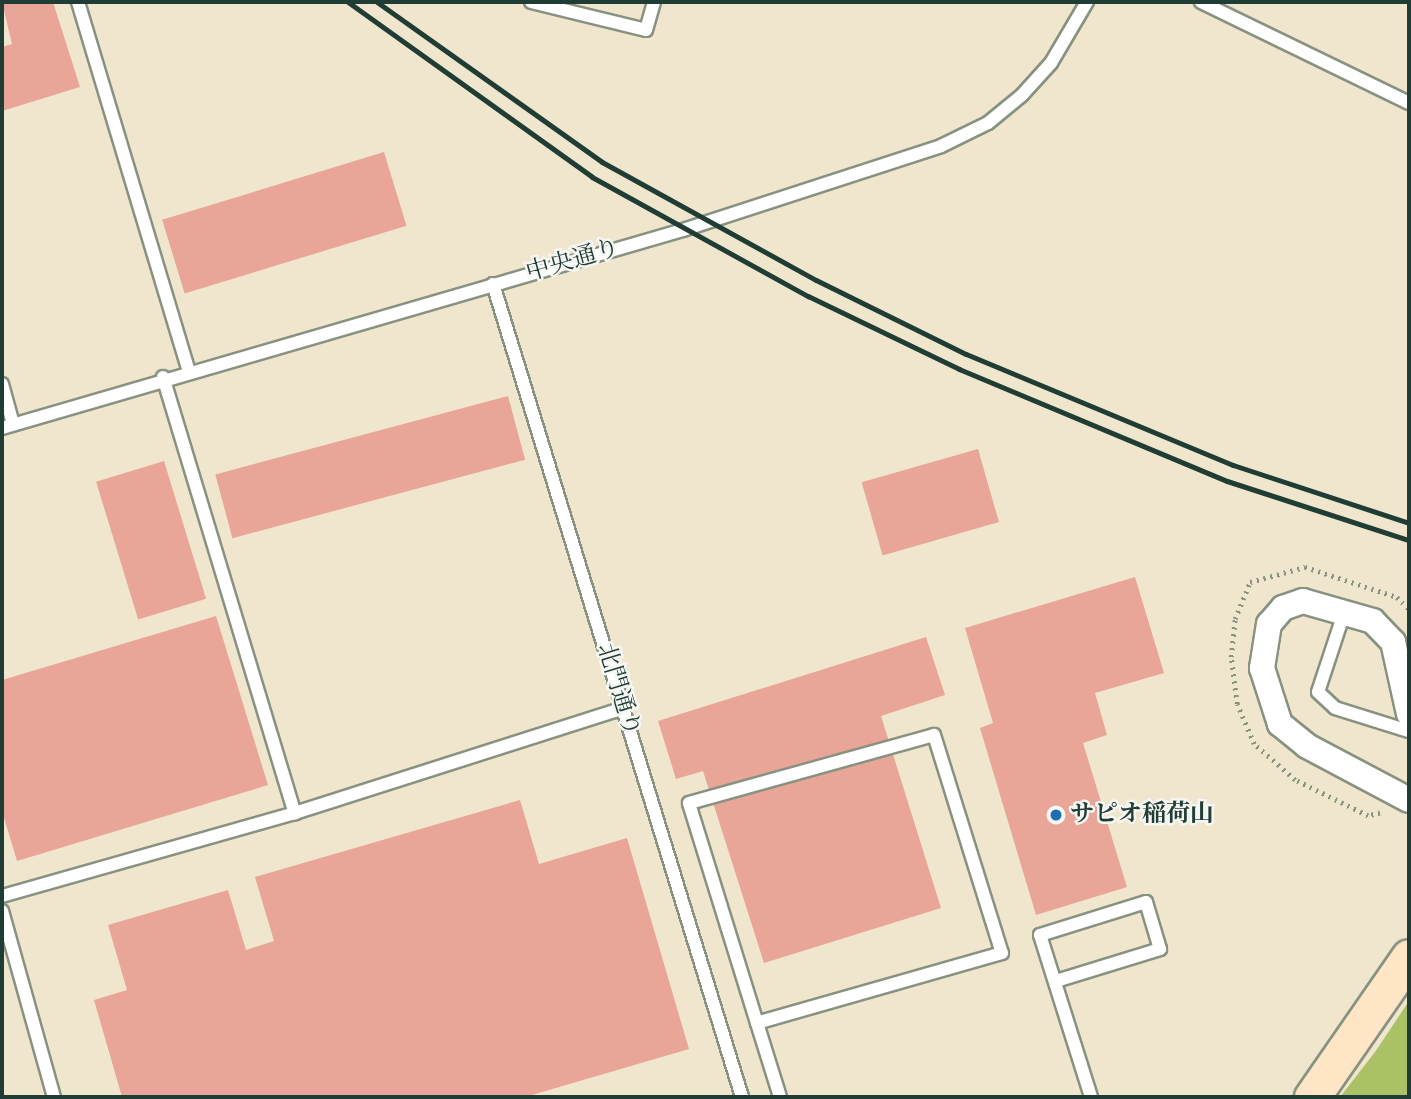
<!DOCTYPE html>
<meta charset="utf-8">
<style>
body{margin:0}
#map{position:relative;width:1411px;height:1099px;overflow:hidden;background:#f0e6ce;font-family:"IM FELL English","Noto Serif JP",serif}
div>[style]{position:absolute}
.green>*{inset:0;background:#abc165}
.building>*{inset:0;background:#e8a598;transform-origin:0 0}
.path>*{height:4.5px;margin-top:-2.25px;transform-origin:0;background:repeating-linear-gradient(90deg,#889281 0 2px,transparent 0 7px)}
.roads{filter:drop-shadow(2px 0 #889281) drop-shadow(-2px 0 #889281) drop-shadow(0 2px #889281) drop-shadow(0 -2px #889281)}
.lane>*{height:12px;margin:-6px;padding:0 6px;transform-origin:6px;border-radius:6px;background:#fff}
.street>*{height:24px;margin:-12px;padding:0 12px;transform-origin:12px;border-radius:12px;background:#fff}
.secondary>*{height:35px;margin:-17.5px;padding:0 17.5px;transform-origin:17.5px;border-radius:17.5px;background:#fde5c5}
.rail>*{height:5px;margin:-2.5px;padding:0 2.5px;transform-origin:2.5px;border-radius:2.5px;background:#1f3d34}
.dots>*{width:19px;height:19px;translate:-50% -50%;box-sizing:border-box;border:4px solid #f6f6f2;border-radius:50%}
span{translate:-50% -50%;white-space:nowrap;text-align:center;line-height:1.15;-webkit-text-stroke:5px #f6f6f2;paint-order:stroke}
.street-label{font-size:24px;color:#1f3d34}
.poi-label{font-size:24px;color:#1f3d34;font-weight:700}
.left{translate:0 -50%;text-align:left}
.frame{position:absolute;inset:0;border:4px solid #1f3d34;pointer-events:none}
</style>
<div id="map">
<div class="green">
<div style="clip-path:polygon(1409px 1001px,1409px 1097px,1340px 1097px,1375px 1052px)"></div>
</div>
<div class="building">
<div style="clip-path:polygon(2px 2px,53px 2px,80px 87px,2px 111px,2px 47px,12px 44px)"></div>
<div style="left:384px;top:152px;width:77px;height:232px;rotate:73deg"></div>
<div style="left:508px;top:396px;width:66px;height:303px;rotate:75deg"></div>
<div style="left:978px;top:449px;width:76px;height:121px;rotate:74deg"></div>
<div style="left:164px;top:461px;width:144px;height:71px;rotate:73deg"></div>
<div style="clip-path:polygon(1135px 577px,1164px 673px,1095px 693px,1107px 735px,1083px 743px,1127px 887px,1036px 915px,980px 728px,993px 723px,965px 628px)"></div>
<div style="clip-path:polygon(216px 616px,268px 785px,17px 861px,2px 811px,2px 680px)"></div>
<div style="clip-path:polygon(926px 637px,945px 695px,881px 716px,941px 908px,764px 963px,703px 771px,676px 779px,658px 721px)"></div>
<div style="clip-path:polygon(520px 800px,539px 864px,627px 838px,689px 1049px,525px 1097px,122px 1097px,94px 1000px,127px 990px,108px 925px,228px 890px,246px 950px,274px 941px,255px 877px)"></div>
</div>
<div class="path">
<div style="left:1380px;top:813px;width:12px;rotate:166deg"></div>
<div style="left:1368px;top:816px;width:81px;rotate:-153.7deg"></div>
<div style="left:1295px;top:780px;width:55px;rotate:-138.7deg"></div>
<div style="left:1254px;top:744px;width:43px;rotate:-113deg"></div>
<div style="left:1237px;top:704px;width:47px;rotate:-97.3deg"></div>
<div style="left:1231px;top:657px;width:38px;rotate:-84deg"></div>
<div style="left:1235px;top:619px;width:40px;rotate:-68deg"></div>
<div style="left:1250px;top:582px;width:57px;rotate:-15.3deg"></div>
<div style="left:1305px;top:567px;width:97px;rotate:18.1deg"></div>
<div style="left:1397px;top:597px;width:17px;rotate:45deg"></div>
</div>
<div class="roads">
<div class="lane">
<div style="left:78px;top:2px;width:383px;rotate:73.3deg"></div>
<div style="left:531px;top:2px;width:118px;rotate:13.7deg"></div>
<div style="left:646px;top:30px;width:29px;rotate:-74deg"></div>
<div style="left:1201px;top:2px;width:231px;rotate:25.9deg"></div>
<div style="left:493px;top:284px;width:850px;rotate:72.97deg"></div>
<div style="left:163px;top:377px;width:456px;rotate:73.2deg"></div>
<div style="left:2px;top:384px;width:41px;rotate:74.6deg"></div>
<div style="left:2px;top:428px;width:709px;rotate:-16.21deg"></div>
<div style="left:683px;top:230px;width:271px;rotate:-18deg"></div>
<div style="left:941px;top:146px;width:52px;rotate:-26.1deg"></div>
<div style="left:988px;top:123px;width:44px;rotate:-39.5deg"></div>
<div style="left:1022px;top:95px;width:43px;rotate:-47.8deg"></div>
<div style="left:1051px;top:63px;width:71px;rotate:-59.5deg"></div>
<div style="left:1345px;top:610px;width:86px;rotate:108.2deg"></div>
<div style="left:1318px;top:692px;width:23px;rotate:43deg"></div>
<div style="left:1335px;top:708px;width:77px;rotate:17.3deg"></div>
<div style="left:934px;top:735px;width:228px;rotate:72.7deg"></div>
<div style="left:1002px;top:953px;width:255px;rotate:164.1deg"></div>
<div style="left:757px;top:1023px;width:230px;rotate:-107.2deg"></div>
<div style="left:689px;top:803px;width:254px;rotate:-15.5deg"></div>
<div style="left:2px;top:896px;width:305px;rotate:-15.8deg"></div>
<div style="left:295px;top:813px;width:345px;rotate:-17.7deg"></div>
<div style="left:2px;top:911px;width:193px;rotate:74.4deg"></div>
<div style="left:1056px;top:981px;width:109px;rotate:-17.1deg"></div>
<div style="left:1160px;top:949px;width:49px;rotate:-106.6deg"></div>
<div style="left:1146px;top:902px;width:111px;rotate:162.7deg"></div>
<div style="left:1040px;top:935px;width:170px;rotate:72.5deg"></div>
<div style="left:757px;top:1023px;width:77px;rotate:72.7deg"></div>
</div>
<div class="street">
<div style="left:1409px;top:714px;width:74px;rotate:-102.5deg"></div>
<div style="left:1393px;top:642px;width:29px;rotate:-134deg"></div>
<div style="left:1373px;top:621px;width:73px;rotate:-164.1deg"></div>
<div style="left:1303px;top:601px;width:21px;rotate:161deg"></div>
<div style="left:1283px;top:608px;width:21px;rotate:131deg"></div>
<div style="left:1269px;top:624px;width:45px;rotate:99deg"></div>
<div style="left:1262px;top:668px;width:59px;rotate:72.2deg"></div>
<div style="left:1280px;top:724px;width:35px;rotate:39deg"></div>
<div style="left:1307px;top:746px;width:115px;rotate:27.9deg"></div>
</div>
<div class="secondary">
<div style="left:1312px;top:1097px;width:170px;rotate:-55.3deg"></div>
</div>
</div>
<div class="rail">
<div style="left:348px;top:2px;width:300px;rotate:35.6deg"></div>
<div style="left:592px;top:177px;width:247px;rotate:28.9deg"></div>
<div style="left:808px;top:296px;width:168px;rotate:25.8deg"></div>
<div style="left:959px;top:369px;width:290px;rotate:22.7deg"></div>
<div style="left:1227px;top:481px;width:191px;rotate:18deg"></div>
<div style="left:377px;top:2px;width:276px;rotate:35.4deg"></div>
<div style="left:602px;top:162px;width:244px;rotate:28.9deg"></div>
<div style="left:816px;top:280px;width:167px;rotate:26.3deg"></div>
<div style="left:966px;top:354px;width:289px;rotate:22.6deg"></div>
<div style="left:1233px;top:465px;width:185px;rotate:18.2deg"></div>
</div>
<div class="dots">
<div style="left:1056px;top:815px;background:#1f6fb2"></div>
</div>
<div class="street-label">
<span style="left:573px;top:261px;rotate:-16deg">中央通り</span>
<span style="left:618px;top:690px;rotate:73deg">北門通り</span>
</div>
<div class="poi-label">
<span class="left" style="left:1070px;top:815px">サピオ稲荷山</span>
</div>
<div class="frame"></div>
</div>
